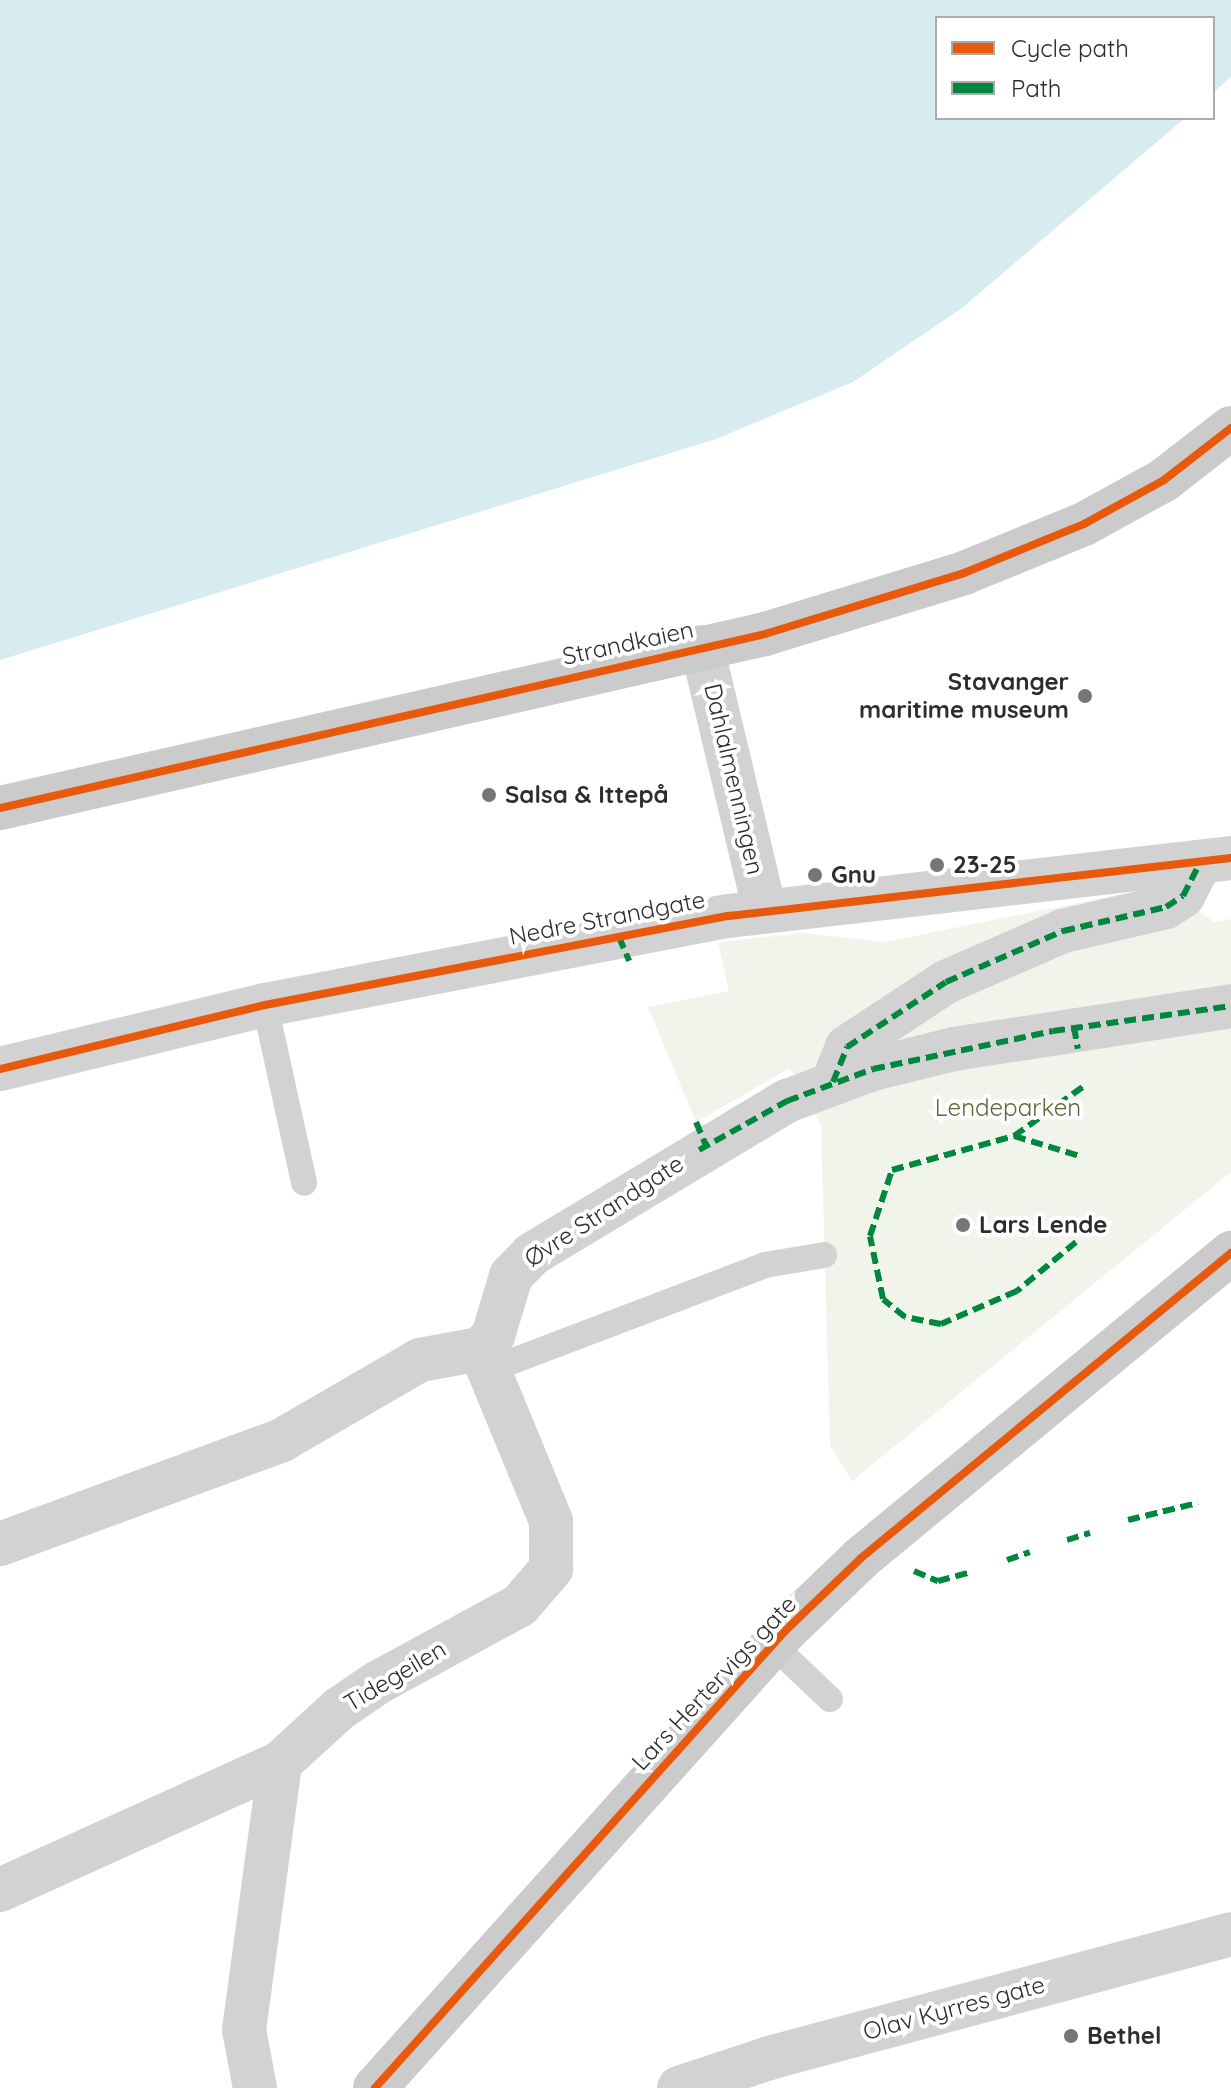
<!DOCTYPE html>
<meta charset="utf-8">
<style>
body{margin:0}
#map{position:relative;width:1231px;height:2088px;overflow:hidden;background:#fff;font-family:Quicksand,sans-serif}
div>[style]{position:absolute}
.green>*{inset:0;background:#f1f4eb}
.water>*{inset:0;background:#d6ecf1}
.lane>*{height:26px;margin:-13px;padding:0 13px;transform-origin:13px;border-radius:13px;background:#d2d2d2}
.street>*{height:44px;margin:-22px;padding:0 22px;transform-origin:22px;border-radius:22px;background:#d2d2d2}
.secondary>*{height:44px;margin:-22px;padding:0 22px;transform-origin:22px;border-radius:22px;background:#cbcbcb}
.quiet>*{height:6px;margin-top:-3px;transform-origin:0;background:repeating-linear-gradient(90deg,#00873e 0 12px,transparent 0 18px)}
.cycleway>*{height:8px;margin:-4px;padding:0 4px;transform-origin:4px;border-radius:4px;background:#e8590c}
.dots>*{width:22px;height:22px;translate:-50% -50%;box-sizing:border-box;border:4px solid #fff;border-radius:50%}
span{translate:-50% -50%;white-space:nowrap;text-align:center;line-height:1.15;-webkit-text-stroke:8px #fff;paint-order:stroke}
.street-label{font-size:24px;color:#2d2d2d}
.poi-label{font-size:24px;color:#2d2d2d;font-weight:700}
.right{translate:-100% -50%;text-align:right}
.left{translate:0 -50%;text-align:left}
.park-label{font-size:24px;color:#59693a}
.legend{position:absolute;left:935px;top:16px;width:280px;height:104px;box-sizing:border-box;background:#fff;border:2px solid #ababab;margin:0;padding:10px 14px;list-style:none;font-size:24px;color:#2d2d2d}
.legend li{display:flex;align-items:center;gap:16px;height:40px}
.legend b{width:40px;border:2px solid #ababab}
</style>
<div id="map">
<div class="green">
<div style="clip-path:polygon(1162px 886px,1214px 922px,1231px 919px,1231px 1172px,852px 1481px,830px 1445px,821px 1125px,790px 1068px,696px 1122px,648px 1007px,729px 991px,718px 942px,804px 933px,885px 942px)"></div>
</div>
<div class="water">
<div style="clip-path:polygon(0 0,1231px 0,1231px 77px,1213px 93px,1213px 18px,937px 18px,937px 118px,1185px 118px,962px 308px,853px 382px,716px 439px,0 660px)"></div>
</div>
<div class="lane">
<div style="left:265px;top:1005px;width:182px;rotate:77.6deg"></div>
<div style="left:489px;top:1370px;width:295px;rotate:-20.8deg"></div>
<div style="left:765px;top:1265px;width:60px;rotate:-9.6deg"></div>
<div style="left:772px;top:1644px;width:80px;rotate:43.5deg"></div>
</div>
<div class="street">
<div style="left:702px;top:647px;width:271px;rotate:76.6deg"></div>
<div style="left:0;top:1069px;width:273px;rotate:-13.6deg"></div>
<div style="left:265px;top:1005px;width:472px;rotate:-10.9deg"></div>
<div style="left:729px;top:916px;width:505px;rotate:-6.59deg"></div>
<div style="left:833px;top:1082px;width:38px;rotate:-68deg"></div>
<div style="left:847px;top:1047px;width:118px;rotate:-33.3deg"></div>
<div style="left:946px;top:982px;width:128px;rotate:-23.6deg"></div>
<div style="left:1063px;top:931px;width:106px;rotate:-13.1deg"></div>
<div style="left:1166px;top:907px;width:20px;rotate:-33deg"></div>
<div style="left:1183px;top:896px;width:37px;rotate:-63deg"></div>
<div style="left:0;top:1544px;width:301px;rotate:-20.2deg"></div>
<div style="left:282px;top:1440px;width:160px;rotate:-30.1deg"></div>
<div style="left:420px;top:1360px;width:61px;rotate:-10.4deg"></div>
<div style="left:480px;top:1349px;width:18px;rotate:-45deg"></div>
<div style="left:493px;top:1336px;width:63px;rotate:-73.3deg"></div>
<div style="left:511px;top:1276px;width:30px;rotate:-46deg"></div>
<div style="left:532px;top:1254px;width:297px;rotate:-31deg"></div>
<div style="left:787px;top:1101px;width:92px;rotate:-20.4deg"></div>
<div style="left:873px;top:1069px;width:83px;rotate:-13.9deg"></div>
<div style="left:954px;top:1049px;width:280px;rotate:-8.8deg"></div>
<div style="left:0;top:1890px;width:307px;rotate:-24.4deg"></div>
<div style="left:255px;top:2088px;width:59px;rotate:-100.7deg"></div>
<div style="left:244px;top:2030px;width:269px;rotate:-82.3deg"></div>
<div style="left:280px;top:1763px;width:80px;rotate:-42.5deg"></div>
<div style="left:339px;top:1709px;width:46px;rotate:-34.4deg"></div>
<div style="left:377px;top:1683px;width:163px;rotate:-28.6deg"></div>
<div style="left:520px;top:1605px;width:48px;rotate:-49.3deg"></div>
<div style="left:551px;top:1569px;width:48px;rotate:-90deg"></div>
<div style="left:551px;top:1521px;width:186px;rotate:-112.4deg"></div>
<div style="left:679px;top:2088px;width:95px;rotate:-18.4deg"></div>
<div style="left:769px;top:2058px;width:478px;rotate:-15deg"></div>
</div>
<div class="secondary">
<div style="left:0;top:808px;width:785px;rotate:-12.81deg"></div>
<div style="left:765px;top:634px;width:208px;rotate:-17deg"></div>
<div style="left:964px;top:573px;width:130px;rotate:-22.2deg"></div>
<div style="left:1084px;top:524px;width:91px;rotate:-28.8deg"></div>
<div style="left:1164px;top:480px;width:85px;rotate:-37.8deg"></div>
<div style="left:375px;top:2088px;width:615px;rotate:-48.1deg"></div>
<div style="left:786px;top:1630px;width:104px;rotate:-43.8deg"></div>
<div style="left:861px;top:1558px;width:480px;rotate:-39.5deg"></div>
</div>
<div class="quiet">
<div style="left:619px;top:937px;width:26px;rotate:67deg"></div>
<div style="left:1074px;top:1027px;width:22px;rotate:80deg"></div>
<div style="left:833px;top:1082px;width:38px;rotate:-68deg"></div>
<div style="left:847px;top:1047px;width:118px;rotate:-33.3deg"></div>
<div style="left:946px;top:982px;width:128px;rotate:-23.6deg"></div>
<div style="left:1063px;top:931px;width:106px;rotate:-13.1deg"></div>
<div style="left:1166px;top:907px;width:20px;rotate:-33deg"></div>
<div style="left:1183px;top:896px;width:37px;rotate:-63deg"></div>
<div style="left:696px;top:1122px;width:25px;rotate:67deg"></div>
<div style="left:1014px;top:1136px;width:69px;rotate:16.9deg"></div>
<div style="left:699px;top:1150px;width:101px;rotate:-29.1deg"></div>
<div style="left:787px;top:1101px;width:92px;rotate:-20.4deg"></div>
<div style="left:873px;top:1069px;width:184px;rotate:-11.9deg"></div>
<div style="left:1053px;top:1031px;width:180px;rotate:-8deg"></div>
<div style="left:1076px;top:1242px;width:77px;rotate:140.3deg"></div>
<div style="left:1017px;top:1291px;width:83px;rotate:156.5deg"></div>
<div style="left:941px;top:1324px;width:37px;rotate:-169deg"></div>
<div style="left:905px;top:1317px;width:28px;rotate:-141deg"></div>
<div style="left:883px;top:1299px;width:64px;rotate:-101.7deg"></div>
<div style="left:870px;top:1236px;width:70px;rotate:-71.6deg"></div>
<div style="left:892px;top:1170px;width:127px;rotate:-15.6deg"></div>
<div style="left:1014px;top:1136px;width:86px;rotate:-35.5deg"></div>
<div style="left:1128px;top:1520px;width:72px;rotate:-13.7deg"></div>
<div style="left:1067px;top:1540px;width:24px;rotate:-17deg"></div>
<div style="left:1007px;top:1560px;width:24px;rotate:-19deg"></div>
<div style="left:914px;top:1571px;width:26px;rotate:23deg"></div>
<div style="left:938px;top:1581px;width:34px;rotate:-15deg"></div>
</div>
<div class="cycleway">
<div style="left:0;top:808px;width:785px;rotate:-12.81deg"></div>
<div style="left:765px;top:634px;width:208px;rotate:-17deg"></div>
<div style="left:964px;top:573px;width:130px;rotate:-22.2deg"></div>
<div style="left:1084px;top:524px;width:91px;rotate:-28.8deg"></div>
<div style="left:1164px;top:480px;width:85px;rotate:-37.8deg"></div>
<div style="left:0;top:1069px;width:273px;rotate:-13.6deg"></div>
<div style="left:265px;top:1005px;width:472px;rotate:-10.9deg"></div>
<div style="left:729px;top:916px;width:505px;rotate:-6.59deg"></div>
<div style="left:375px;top:2088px;width:615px;rotate:-48.1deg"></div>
<div style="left:786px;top:1630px;width:104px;rotate:-43.8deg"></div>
<div style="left:861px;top:1558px;width:480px;rotate:-39.5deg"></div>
</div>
<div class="dots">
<div style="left:1085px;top:696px;background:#767676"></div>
<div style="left:489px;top:795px;background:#767676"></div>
<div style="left:937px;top:865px;background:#767676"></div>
<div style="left:815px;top:875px;background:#767676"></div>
<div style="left:963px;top:1225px;background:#767676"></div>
<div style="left:1071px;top:2036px;background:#767676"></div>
</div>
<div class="street-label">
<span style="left:628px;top:643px;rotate:-12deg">Strandkaien</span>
<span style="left:734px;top:779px;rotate:77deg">Dahlalmenningen</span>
<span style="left:607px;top:918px;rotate:-11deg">Nedre Strandgate</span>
<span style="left:604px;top:1211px;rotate:-33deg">Øvre Strandgate</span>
<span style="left:395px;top:1676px;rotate:-31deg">Tidegeilen</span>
<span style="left:714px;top:1683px;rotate:-47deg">Lars Hertervigs gate</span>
<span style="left:954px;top:2008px;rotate:-15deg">Olav Kyrres gate</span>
</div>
<div class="poi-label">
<span class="right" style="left:1069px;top:696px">Stavanger<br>maritime museum</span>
<span class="left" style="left:505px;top:795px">Salsa &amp; Ittepå</span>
<span class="left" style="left:953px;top:865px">23-25</span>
<span class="left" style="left:831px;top:875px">Gnu</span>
<span class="left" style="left:979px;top:1225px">Lars Lende</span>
<span class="left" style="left:1087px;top:2036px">Bethel</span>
</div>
<div class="park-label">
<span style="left:1008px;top:1108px">Lendeparken</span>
</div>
<ul class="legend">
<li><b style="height:10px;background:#e8590c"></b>Cycle path</li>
<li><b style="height:10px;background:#00873e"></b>Path</li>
</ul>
</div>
